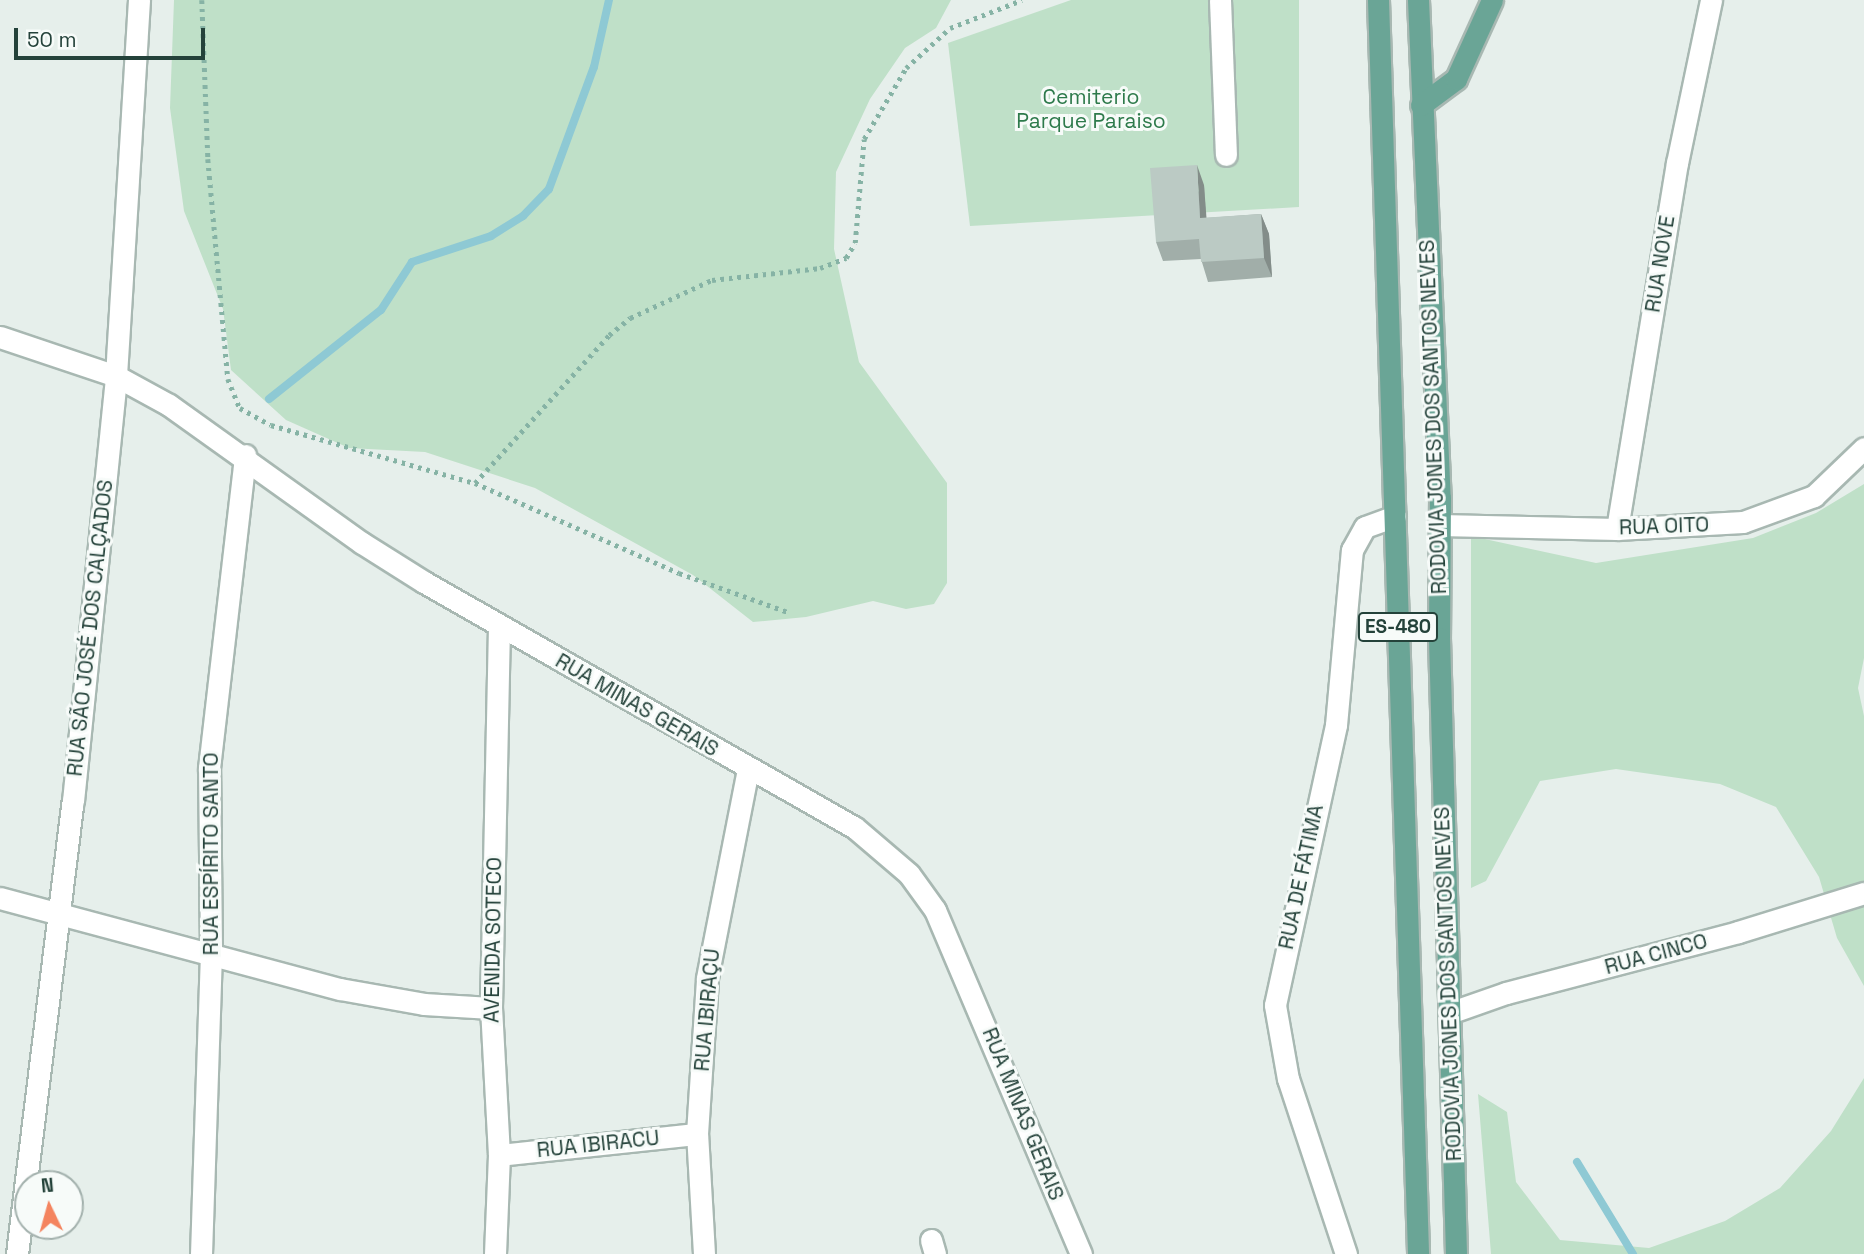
<!DOCTYPE html>
<meta charset="utf-8">
<style>
body{margin:0}
#map{position:relative;width:1864px;height:1254px;overflow:hidden;background:#e6efeb;font-family:"Space Grotesk",sans-serif}
div>[style]{position:absolute}
.green>*{inset:0;background:#bfe0c8}
.stream>*{height:8px;margin:-4px;padding:0 4px;transform-origin:4px;border-radius:4px;background:#8ec9d4}
.path>*{height:4.5px;margin-top:-2.25px;transform-origin:0;background:repeating-linear-gradient(90deg,#86b3a5 0 3.5px,transparent 0 8.5px)}
.roads{filter:drop-shadow(2px 0 #a8b8b2) drop-shadow(-2px 0 #a8b8b2) drop-shadow(0 2px #a8b8b2) drop-shadow(0 -2px #a8b8b2)}
.minor>*{height:21px;margin:-10.5px;padding:0 10.5px;transform-origin:10.5px;border-radius:10.5px;background:#fff}
.major>*{height:21px;margin:-10.5px;padding:0 10.5px;transform-origin:10.5px;border-radius:10.5px;background:#6aa596}
.wall>*{inset:0;background:#a1aea9}
.shaded-wall>*{inset:0;background:#838d89}
.building>*{inset:0;background:#bbcac4}
span{translate:-50% -50%;white-space:nowrap;text-align:center;line-height:1.15;-webkit-text-stroke:6px #f7fbf9;paint-order:stroke}
.shield-label span{padding:2px 5px;background:#f7fbf9;border:2px solid;border-radius:5px;-webkit-text-stroke-width:0}
.shield-label{font-size:19px;color:#24423a;font-weight:700}
.park-label{font-size:21px;color:#2d7a4b}
.street-label{font-size:21px;color:#24423a}
.north{position:absolute;left:14px;top:1170px;width:70px;height:70px;box-sizing:border-box;background:#f7fbf9;border:2px solid #a3b1ad;border-radius:50%;rotate:355deg;font-size:19px;font-weight:700;line-height:28px;text-align:center;color:#24423a}
.north::after{content:'';display:block;margin:auto;width:24px;height:32px;background:#f4845f;clip-path:polygon(50% 0,100% 100%,50% 72%,0 100%)}
.scale{position:absolute;left:14px;top:28px;width:191px;height:32px;box-sizing:border-box;border:4px solid #24423a;border-top:0;padding-left:9px;font-size:21px;line-height:24px;white-space:nowrap;color:#24423a;-webkit-text-stroke:5px #f7fbf9;paint-order:stroke}
</style>
<div id="map">
<div class="green">
<div style="clip-path:polygon(174px 0,951px 0,936px 28px,905px 48px,870px 99px,836px 172px,834px 249px,859px 362px,947px 483px,947px 583px,934px 604px,906px 609px,873px 601px,806px 617px,753px 622px,693px 575px,535px 488px,425px 452px,349px 448px,286px 420px,231px 370px,223px 309px,184px 211px,170px 108px)"></div>
<div style="clip-path:polygon(1071px 0,1299px 0,1299px 207px,970px 226px,948px 43px)"></div>
<div style="clip-path:polygon(1864px 484px,1864px 658px,1858px 688px,1864px 716px,1864px 986px,1837px 938px,1819px 877px,1776px 807px,1720px 784px,1616px 769px,1540px 781px,1486px 881px,1471px 888px,1471px 536px,1596px 563px,1753px 538px,1816px 513px)"></div>
<div style="clip-path:polygon(1864px 1078px,1864px 1254px,1491px 1254px,1478px 1094px,1507px 1112px,1516px 1182px,1560px 1240px,1649px 1248px,1725px 1221px,1780px 1188px,1831px 1131px)"></div>
</div>
<div class="stream">
<div style="left:269px;top:399px;width:143px;rotate:-38.5deg"></div>
<div style="left:381px;top:310px;width:57px;rotate:-57.1deg"></div>
<div style="left:412px;top:262px;width:83px;rotate:-18.2deg"></div>
<div style="left:491px;top:236px;width:38px;rotate:-32deg"></div>
<div style="left:523px;top:216px;width:37px;rotate:-46deg"></div>
<div style="left:549px;top:189px;width:130px;rotate:-69.8deg"></div>
<div style="left:594px;top:67px;width:69px;rotate:-77.4deg"></div>
<div style="left:1577px;top:1162px;width:108px;rotate:58.7deg"></div>
</div>
<div class="path">
<div style="left:202px;top:0;width:159px;rotate:87.8deg"></div>
<div style="left:208px;top:159px;width:221px;rotate:84.8deg"></div>
<div style="left:228px;top:379px;width:31px;rotate:68deg"></div>
<div style="left:240px;top:408px;width:35px;rotate:29deg"></div>
<div style="left:271px;top:425px;width:212px;rotate:15.9deg"></div>
<div style="left:475px;top:483px;width:223px;rotate:23.8deg"></div>
<div style="left:679px;top:573px;width:116px;rotate:19.7deg"></div>
<div style="left:475px;top:483px;width:200px;rotate:-47.8deg"></div>
<div style="left:609px;top:335px;width:27px;rotate:-39deg"></div>
<div style="left:630px;top:318px;width:90px;rotate:-24.9deg"></div>
<div style="left:712px;top:280px;width:109px;rotate:-6.3deg"></div>
<div style="left:820px;top:268px;width:28px;rotate:-21deg"></div>
<div style="left:846px;top:258px;width:17px;rotate:-59deg"></div>
<div style="left:855px;top:243px;width:104px;rotate:-85.1deg"></div>
<div style="left:864px;top:139px;width:82px;rotate:-59.4deg"></div>
<div style="left:906px;top:68px;width:59px;rotate:-42.3deg"></div>
<div style="left:950px;top:28px;width:77px;rotate:-21.3deg"></div>
</div>
<div class="roads">
<div class="minor">
<div style="left:1220px;top:0;width:155px;rotate:87.8deg"></div>
<div style="left:0;top:337px;width:122px;rotate:18.6deg"></div>
<div style="left:116px;top:376px;width:60px;rotate:28.7deg"></div>
<div style="left:169px;top:405px;width:237px;rotate:35.6deg"></div>
<div style="left:362px;top:543px;width:73px;rotate:32.2deg"></div>
<div style="left:424px;top:582px;width:495px;rotate:29.7deg"></div>
<div style="left:854px;top:827px;width:72px;rotate:40.5deg"></div>
<div style="left:909px;top:874px;width:44px;rotate:54.2deg"></div>
<div style="left:935px;top:910px;width:374px;rotate:67deg"></div>
<div style="left:1440px;top:525px;width:177px;rotate:1.3deg"></div>
<div style="left:1617px;top:529px;width:126px;rotate:-3.2deg"></div>
<div style="left:1743px;top:522px;width:76px;rotate:-20.1deg"></div>
<div style="left:1814px;top:496px;width:69px;rotate:-43.8deg"></div>
<div style="left:1617px;top:529px;width:371px;rotate:-80.7deg"></div>
<div style="left:1677px;top:163px;width:167px;rotate:-78.2deg"></div>
<div style="left:0;top:898px;width:352px;rotate:15deg"></div>
<div style="left:340px;top:989px;width:85px;rotate:10.1deg"></div>
<div style="left:424px;top:1004px;width:67px;rotate:3.4deg"></div>
<div style="left:1449px;top:1013px;width:60px;rotate:-19.3deg"></div>
<div style="left:1506px;top:993px;width:240px;rotate:-14.7deg"></div>
<div style="left:1738px;top:932px;width:132px;rotate:-17.2deg"></div>
<div style="left:499px;top:1155px;width:199px;rotate:-6.1deg"></div>
<div style="left:931px;top:1240px;width:15px;rotate:74deg"></div>
<div style="left:17px;top:1254px;width:456px;rotate:-83deg"></div>
<div style="left:73px;top:801px;width:427px;rotate:-84.2deg"></div>
<div style="left:116px;top:376px;width:377px;rotate:-86.5deg"></div>
<div style="left:201px;top:1254px;width:303px;rotate:-88.1deg"></div>
<div style="left:211px;top:951px;width:183px;rotate:-90.6deg"></div>
<div style="left:209px;top:768px;width:315px;rotate:-83.4deg"></div>
<div style="left:495px;top:1254px;width:99px;rotate:-87.7deg"></div>
<div style="left:499px;top:1155px;width:147px;rotate:-93.1deg"></div>
<div style="left:491px;top:1008px;width:383px;rotate:-88.8deg"></div>
<div style="left:704px;top:1254px;width:120px;rotate:-93.3deg"></div>
<div style="left:697px;top:1134px;width:156px;rotate:-86.3deg"></div>
<div style="left:707px;top:978px;width:213px;rotate:-78.9deg"></div>
<div style="left:1346px;top:1254px;width:184px;rotate:-108.3deg"></div>
<div style="left:1288px;top:1079px;width:75px;rotate:-100deg"></div>
<div style="left:1275px;top:1005px;width:287px;rotate:-77.7deg"></div>
<div style="left:1336px;top:725px;width:176px;rotate:-84.8deg"></div>
<div style="left:1352px;top:550px;width:26px;rotate:-61deg"></div>
<div style="left:1365px;top:527px;width:32px;rotate:-20deg"></div>
</div>
<div class="major">
<div style="left:1378px;top:0;width:1255px;rotate:88.17deg"></div>
<div style="left:1418px;top:0;width:498px;rotate:87.5deg"></div>
<div style="left:1440px;top:498px;width:140px;rotate:90.4deg"></div>
<div style="left:1439px;top:638px;width:616px;rotate:88.42deg"></div>
<div style="left:1421px;top:105px;width:44px;rotate:-36.6deg"></div>
<div style="left:1456px;top:79px;width:87px;rotate:-65.5deg"></div>
</div>
</div>
<div class="wall">
<div style="clip-path:polygon(1204px 185px,1206px 218px,1261px 214px,1269px 234px,1272px 277px,1208px 282px,1201px 259px,1163px 261px,1156px 242px)"></div>
</div>
<div class="shaded-wall">
<div style="clip-path:polygon(1197px 165px,1204px 185px,1208px 238px,1200px 218px)"></div>
<div style="clip-path:polygon(1261px 214px,1269px 234px,1272px 277px,1264px 258px)"></div>
</div>
<div class="building">
<div style="clip-path:polygon(1197px 165px,1200px 218px,1261px 214px,1264px 258px,1201px 262px,1199px 239px,1156px 242px,1150px 168px)"></div>
</div>
<div class="shield-label">
<span style="left:1398px;top:627px">ES-480</span>
</div>
<div class="park-label">
<span style="left:1091px;top:109px">Cemiterio<br>Parque Paraiso</span>
</div>
<div class="street-label">
<span style="left:1660px;top:264px;rotate:-81deg">RUA NOVE</span>
<span style="left:1433px;top:417px;rotate:-92deg">RODOVIA JONES DOS SANTOS NEVES</span>
<span style="left:1664px;top:526px;rotate:-2deg">RUA OITO</span>
<span style="left:90px;top:628px;rotate:-84deg">RUA SÃO JOSÉ DOS CALÇADOS</span>
<span style="left:637px;top:705px;rotate:30deg">RUA MINAS GERAIS</span>
<span style="left:211px;top:854px;rotate:-90deg">RUA ESPÍRITO SANTO</span>
<span style="left:1301px;top:877px;rotate:-78deg">RUA DE FÁTIMA</span>
<span style="left:493px;top:940px;rotate:-89deg">AVENIDA SOTECO</span>
<span style="left:1656px;top:954px;rotate:-15deg">RUA CINCO</span>
<span style="left:1448px;top:984px;rotate:-92deg">RODOVIA JONES DOS SANTOS NEVES</span>
<span style="left:707px;top:1010px;rotate:-85deg">RUA IBIRAÇU</span>
<span style="left:1023px;top:1114px;rotate:68deg">RUA MINAS GERAIS</span>
<span style="left:598px;top:1144px;rotate:-6deg">RUA IBIRACU</span>
</div>
<div class="north">N</div>
<div class="scale">50 m</div>
</div>
